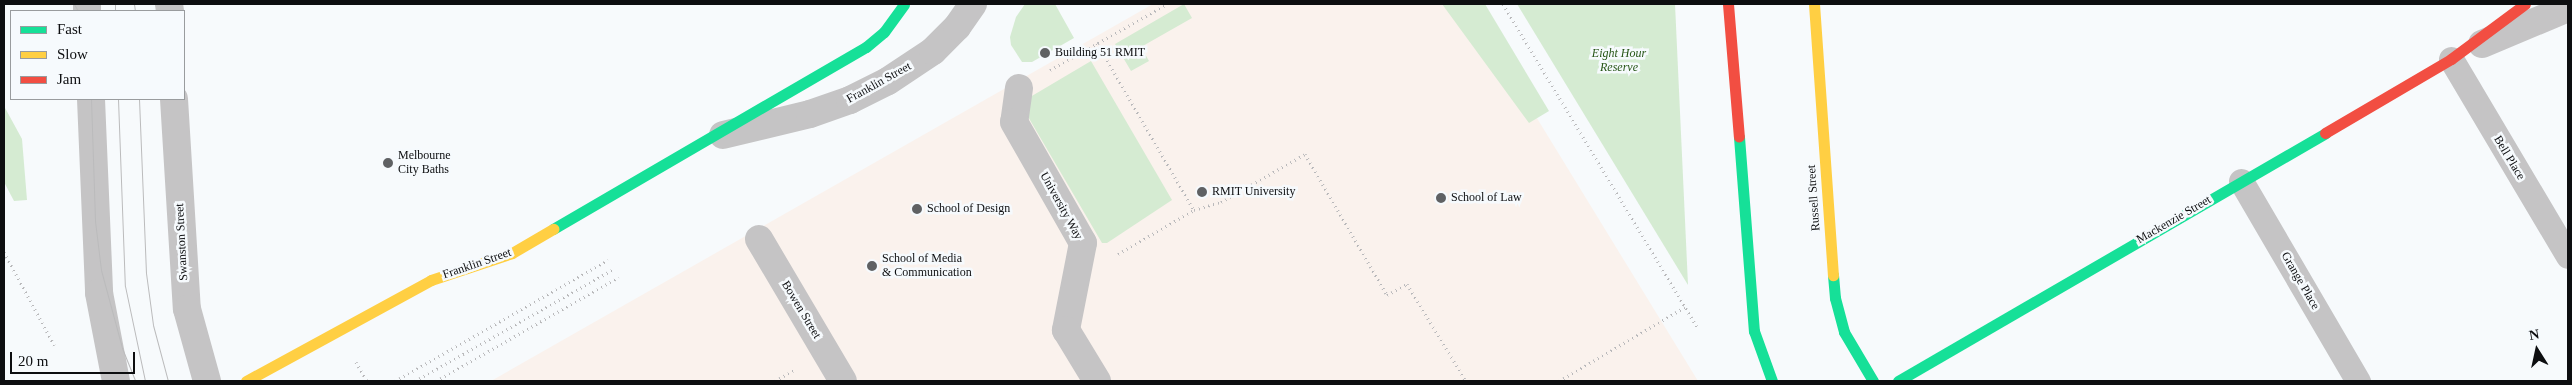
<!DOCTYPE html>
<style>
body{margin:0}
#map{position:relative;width:2572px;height:385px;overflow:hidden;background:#f7fafc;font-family:Georgia,serif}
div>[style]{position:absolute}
.education>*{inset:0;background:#faf2ed}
.green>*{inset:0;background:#d5ebd2}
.path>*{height:3px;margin-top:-1.5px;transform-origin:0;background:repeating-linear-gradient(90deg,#b9b9bb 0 1px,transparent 0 5px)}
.lane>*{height:25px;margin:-12.5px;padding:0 12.5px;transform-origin:12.5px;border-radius:12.5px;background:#c5c4c5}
.street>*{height:28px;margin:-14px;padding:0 14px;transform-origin:14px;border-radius:14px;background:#c5c4c5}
.fast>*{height:11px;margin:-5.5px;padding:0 5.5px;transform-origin:5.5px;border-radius:5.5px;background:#16e098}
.slow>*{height:11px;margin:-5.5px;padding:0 5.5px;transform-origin:5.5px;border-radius:5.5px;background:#ffcf43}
.jam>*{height:11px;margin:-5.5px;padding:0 5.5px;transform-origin:5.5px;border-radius:5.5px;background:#f24e42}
.tram>*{height:1px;margin:-0.5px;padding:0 0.5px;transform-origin:0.5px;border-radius:0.5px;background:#bbbbbc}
.dots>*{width:14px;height:14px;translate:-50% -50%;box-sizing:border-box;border:2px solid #f6fafd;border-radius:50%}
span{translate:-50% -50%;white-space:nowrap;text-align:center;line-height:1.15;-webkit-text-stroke:5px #f6fafd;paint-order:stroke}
.poi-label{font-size:12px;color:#0d0e10}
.left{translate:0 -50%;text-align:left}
.park-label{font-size:12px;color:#265516;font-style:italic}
.street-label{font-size:12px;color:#0d0e10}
.frame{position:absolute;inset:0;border:5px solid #0d0e10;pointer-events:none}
.legend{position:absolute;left:10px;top:10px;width:175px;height:90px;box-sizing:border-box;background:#f6fafd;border:1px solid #999c9e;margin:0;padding:6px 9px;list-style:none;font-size:15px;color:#0d0e10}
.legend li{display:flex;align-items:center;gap:10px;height:25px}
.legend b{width:25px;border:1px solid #999c9e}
.north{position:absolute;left:2512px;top:325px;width:50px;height:50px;-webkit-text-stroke:4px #f6fafd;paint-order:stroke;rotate:350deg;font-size:14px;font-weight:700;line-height:20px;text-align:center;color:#0d0e10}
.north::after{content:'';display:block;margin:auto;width:18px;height:22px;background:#0d0e10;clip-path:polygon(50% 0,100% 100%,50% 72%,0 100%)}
.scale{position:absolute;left:10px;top:352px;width:125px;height:22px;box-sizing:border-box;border:2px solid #0d0e10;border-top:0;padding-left:6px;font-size:15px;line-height:18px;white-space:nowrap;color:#0d0e10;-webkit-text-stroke:4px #f6fafd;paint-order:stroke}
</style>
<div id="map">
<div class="education">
<div style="clip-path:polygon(1153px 4px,1467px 4px,1698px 381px,491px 381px)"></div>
</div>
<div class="green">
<div style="clip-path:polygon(1025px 4px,1055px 4px,1074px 38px,1032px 62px,1022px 62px,1011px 45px,1010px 37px,1016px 17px)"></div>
<div style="clip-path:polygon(1184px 4px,1192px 18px,1141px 47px,1149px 61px,1131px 71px,1115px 44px)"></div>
<div style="clip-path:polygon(1442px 4px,1485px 4px,1549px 111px,1529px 123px)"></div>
<div style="clip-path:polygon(1517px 4px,1675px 4px,1688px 285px)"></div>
<div style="clip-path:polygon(1091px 61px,1172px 200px,1107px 243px,1102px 243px,1020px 103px)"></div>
<div style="clip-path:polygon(4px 106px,22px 139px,27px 200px,14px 201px,4px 182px)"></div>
</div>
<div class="path">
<div style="left:1503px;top:4px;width:379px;rotate:59deg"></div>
<div style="left:1097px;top:43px;width:193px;rotate:59.9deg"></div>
<div style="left:1050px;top:70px;width:134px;rotate:-29.4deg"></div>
<div style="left:4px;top:252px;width:106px;rotate:61.7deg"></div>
<div style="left:1118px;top:254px;width:88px;rotate:-30.1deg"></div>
<div style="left:1194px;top:210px;width:28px;rotate:-17deg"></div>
<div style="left:1221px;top:202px;width:97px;rotate:-29.7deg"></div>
<div style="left:1305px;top:154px;width:163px;rotate:59.8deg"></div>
<div style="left:1387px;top:295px;width:23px;rotate:-29deg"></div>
<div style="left:1407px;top:284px;width:114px;rotate:58.7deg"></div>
<div style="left:356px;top:362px;width:22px;rotate:60deg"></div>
<div style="left:395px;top:381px;width:245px;rotate:-29.6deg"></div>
<div style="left:415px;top:381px;width:228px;rotate:-29.4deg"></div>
<div style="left:436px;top:381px;width:210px;rotate:-29.6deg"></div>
<div style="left:775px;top:381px;width:24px;rotate:-30deg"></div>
<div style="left:1559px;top:381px;width:146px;rotate:-30.4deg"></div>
</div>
<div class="lane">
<div style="left:2451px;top:59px;width:229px;rotate:59.3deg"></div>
<div style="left:2241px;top:181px;width:232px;rotate:59.7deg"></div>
</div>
<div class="street">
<div style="left:87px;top:4px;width:7px;rotate:90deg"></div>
<div style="left:169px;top:4px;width:7px;rotate:82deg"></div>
<div style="left:2482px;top:44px;width:93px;rotate:-22.7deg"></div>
<div style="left:1019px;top:88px;width:34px;rotate:98deg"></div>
<div style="left:1014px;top:122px;width:139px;rotate:60.3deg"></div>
<div style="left:1083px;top:243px;width:89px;rotate:101.1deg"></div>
<div style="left:1066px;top:330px;width:60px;rotate:58.7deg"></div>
<div style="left:91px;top:99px;width:194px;rotate:87.6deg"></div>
<div style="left:99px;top:293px;width:90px;rotate:79.1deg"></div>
<div style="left:174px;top:99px;width:210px;rotate:86.5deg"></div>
<div style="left:187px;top:309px;width:75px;rotate:74.5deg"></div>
<div style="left:723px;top:135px;width:89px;rotate:-13.6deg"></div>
<div style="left:810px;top:114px;width:42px;rotate:-19.3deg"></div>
<div style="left:850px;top:100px;width:42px;rotate:-26.6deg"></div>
<div style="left:888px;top:81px;width:54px;rotate:-33.7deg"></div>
<div style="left:933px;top:51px;width:34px;rotate:-45deg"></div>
<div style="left:957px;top:27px;width:28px;rotate:-55deg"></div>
<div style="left:759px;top:239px;width:165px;rotate:59.4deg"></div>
</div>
<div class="fast">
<div style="left:1739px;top:137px;width:195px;rotate:85.6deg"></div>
<div style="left:1754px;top:331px;width:53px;rotate:70.2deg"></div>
<div style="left:553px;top:229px;width:362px;rotate:-30.2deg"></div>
<div style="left:866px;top:47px;width:23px;rotate:-40deg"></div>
<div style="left:884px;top:32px;width:34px;rotate:-54deg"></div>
<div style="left:1833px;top:275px;width:23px;rotate:85deg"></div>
<div style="left:1835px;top:298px;width:35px;rotate:75deg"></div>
<div style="left:1844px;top:332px;width:57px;rotate:59.4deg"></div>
<div style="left:1898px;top:381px;width:494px;rotate:-30.1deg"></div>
</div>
<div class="slow">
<div style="left:1814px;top:4px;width:272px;rotate:86deg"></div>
<div style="left:246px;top:381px;width:211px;rotate:-28.6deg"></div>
<div style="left:431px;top:280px;width:85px;rotate:-18.4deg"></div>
<div style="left:512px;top:253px;width:48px;rotate:-30.3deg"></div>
</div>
<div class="jam">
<div style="left:1728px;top:4px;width:133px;rotate:85.3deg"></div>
<div style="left:2325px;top:133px;width:146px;rotate:-30.4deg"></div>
<div style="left:2451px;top:59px;width:92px;rotate:-36.6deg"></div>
</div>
<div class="tram">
<div style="left:74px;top:4px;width:8px;rotate:60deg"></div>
<div style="left:115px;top:4px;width:7px;rotate:90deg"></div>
<div style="left:134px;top:4px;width:7px;rotate:82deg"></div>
<div style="left:91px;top:99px;width:122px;rotate:88.1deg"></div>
<div style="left:95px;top:221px;width:49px;rotate:83deg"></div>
<div style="left:101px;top:270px;width:81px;rotate:74.9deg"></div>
<div style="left:122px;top:348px;width:35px;rotate:68deg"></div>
<div style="left:118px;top:99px;width:187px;rotate:87.9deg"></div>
<div style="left:125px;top:286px;width:97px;rotate:78.1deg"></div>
<div style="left:139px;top:99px;width:174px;rotate:87.7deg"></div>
<div style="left:146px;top:273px;width:52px;rotate:82.3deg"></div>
<div style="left:153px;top:325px;width:58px;rotate:75deg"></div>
</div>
<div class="dots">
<div style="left:1045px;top:53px;background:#5f6163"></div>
<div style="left:388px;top:163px;background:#5f6163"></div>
<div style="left:1202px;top:192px;background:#5f6163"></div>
<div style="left:1441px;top:198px;background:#5f6163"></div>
<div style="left:917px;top:209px;background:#5f6163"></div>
<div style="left:872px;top:266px;background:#5f6163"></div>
</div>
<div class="poi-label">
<span class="left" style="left:1055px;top:53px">Building 51 RMIT</span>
<span class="left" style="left:398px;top:163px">Melbourne<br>City Baths</span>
<span class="left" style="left:1212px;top:192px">RMIT University</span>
<span class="left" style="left:1451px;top:198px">School of Law</span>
<span class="left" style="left:927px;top:209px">School of Design</span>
<span class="left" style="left:882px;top:266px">School of Media<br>&amp; Communication</span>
</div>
<div class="park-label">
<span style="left:1619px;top:61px">Eight Hour<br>Reserve</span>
</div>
<div class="street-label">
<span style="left:879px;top:83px;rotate:-29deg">Franklin Street</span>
<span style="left:2509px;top:158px;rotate:59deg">Bell Place</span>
<span style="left:1814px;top:198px;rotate:-94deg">Russell Street</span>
<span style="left:1061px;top:206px;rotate:61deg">University Way</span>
<span style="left:2174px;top:220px;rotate:-30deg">Mackenzie Street</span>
<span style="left:182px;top:242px;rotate:-93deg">Swanston Street</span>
<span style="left:477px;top:264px;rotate:-19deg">Franklin Street</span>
<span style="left:2300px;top:281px;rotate:60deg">Grange Place</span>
<span style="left:801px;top:310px;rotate:59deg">Bowen Street</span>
</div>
<div class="frame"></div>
<ul class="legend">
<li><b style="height:6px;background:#16e098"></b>Fast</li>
<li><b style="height:6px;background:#ffcf43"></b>Slow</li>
<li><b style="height:6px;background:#f24e42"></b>Jam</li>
</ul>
<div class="north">N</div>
<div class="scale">20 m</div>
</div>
